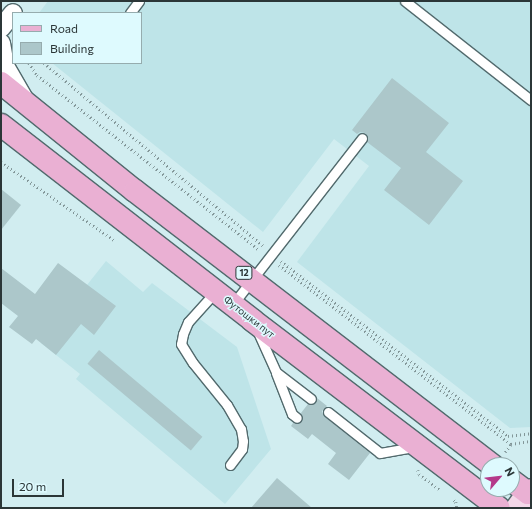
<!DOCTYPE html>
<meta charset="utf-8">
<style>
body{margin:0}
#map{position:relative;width:532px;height:509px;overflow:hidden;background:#d1edf0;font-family:Commissioner,sans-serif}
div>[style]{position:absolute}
.built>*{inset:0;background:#bee4e8}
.building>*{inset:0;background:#acc7ca;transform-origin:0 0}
.path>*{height:2.5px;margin-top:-1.25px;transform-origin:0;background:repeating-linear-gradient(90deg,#839799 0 1px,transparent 0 4px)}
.roads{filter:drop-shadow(1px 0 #526a6d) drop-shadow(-1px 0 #526a6d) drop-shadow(0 1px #526a6d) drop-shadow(0 -1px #526a6d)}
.service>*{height:9px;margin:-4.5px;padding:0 4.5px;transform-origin:4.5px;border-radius:4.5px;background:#fff}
.minor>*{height:18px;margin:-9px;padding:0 9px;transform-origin:9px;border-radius:9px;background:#fff}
.secondary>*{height:22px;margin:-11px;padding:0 11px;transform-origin:11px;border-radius:11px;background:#f4d8e9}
.primary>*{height:22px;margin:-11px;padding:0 11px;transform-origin:11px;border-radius:11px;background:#eab0d3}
span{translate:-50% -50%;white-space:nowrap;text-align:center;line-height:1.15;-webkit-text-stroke:3px #defafe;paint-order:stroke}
.shield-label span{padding:1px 3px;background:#defafe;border:1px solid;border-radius:3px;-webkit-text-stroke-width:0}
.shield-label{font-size:9px;color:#2b3637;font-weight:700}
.street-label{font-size:10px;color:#2b3637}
.frame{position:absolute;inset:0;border:2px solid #2b3637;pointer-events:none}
.legend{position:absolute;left:12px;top:12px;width:130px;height:52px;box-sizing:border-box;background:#defafe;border:1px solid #96acae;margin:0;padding:5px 7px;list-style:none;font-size:12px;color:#2b3637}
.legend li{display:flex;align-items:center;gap:8px;height:20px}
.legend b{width:20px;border:1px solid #96acae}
.north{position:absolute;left:480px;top:457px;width:40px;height:40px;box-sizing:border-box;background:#defafe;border:1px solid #96acae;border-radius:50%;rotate:62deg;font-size:11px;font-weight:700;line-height:16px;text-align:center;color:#2b3637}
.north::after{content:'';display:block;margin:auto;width:14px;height:18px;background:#b4398a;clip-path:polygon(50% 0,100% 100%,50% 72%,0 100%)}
.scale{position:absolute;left:12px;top:479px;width:52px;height:18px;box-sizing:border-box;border:2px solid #2b3637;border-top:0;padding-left:5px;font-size:12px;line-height:14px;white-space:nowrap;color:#2b3637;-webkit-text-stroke:3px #defafe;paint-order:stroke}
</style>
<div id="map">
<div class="built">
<div style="clip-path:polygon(48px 1px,531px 1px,531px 427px,510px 428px,297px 262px,369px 166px,334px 139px,263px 232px,52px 63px,141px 63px,141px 13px,39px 13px)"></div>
<div style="clip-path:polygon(106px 261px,143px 292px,152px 283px,237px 347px,271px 449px,225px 504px,76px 379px,80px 374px,41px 343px)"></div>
</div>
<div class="building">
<div style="clip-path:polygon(392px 78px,449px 123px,426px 152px,463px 181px,429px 225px,384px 190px,401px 168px,367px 142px,368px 136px,365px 133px,360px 132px,357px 134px,352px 130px)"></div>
<div style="clip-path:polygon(1px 189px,21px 205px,1px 230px)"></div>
<div style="clip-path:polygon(58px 263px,116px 306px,94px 335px,81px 324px,56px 355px,36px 339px,32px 344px,9px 327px,18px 316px,1px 303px,1px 268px,35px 294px)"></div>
<div style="left:99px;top:350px;width:135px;height:18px;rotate:40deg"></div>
<div style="clip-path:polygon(317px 398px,327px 406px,322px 411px,324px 416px,370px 453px,349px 480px,328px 464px,336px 453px,312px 434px,308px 439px,291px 426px,293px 423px,296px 424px,301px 422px,303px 419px,301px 413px,308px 404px,315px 403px)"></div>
<div style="clip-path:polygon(277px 478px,312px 508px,251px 508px)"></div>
</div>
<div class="path">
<div style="left:29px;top:63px;width:14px;rotate:56deg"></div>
<div style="left:37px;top:75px;width:283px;rotate:38.2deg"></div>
<div style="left:44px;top:63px;width:286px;rotate:39.8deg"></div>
<div style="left:1px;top:162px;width:137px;rotate:34.6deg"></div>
<div style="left:281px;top:261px;width:287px;rotate:37.6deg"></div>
<div style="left:508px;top:436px;width:23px;rotate:-7deg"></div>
<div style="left:279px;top:265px;width:293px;rotate:37.7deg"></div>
<div style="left:505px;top:452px;width:10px;rotate:-53deg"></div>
<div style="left:511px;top:444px;width:20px;rotate:-9deg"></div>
<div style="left:418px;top:470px;width:4px;rotate:76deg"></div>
<div style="left:419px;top:474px;width:26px;rotate:37deg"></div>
<div style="left:454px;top:500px;width:3px;rotate:45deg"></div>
<div style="left:456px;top:502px;width:6px;rotate:81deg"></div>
</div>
<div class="roads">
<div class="service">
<div style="left:405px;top:1px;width:160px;rotate:38.2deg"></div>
<div style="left:130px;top:13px;width:15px;rotate:-53deg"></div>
<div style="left:216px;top:291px;width:42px;rotate:132.1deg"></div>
<div style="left:188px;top:322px;width:13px;rotate:113deg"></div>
<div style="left:183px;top:334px;width:10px;rotate:101deg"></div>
<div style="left:181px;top:344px;width:22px;rotate:58deg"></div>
<div style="left:193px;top:363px;width:54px;rotate:51deg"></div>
<div style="left:227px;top:405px;width:28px;rotate:60deg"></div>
<div style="left:241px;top:429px;width:12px;rotate:81deg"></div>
<div style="left:243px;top:441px;width:8px;rotate:97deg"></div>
<div style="left:242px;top:449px;width:20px;rotate:127deg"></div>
<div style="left:233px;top:304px;width:210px;rotate:-52.1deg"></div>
<div style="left:257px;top:330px;width:46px;rotate:65.7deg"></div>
<div style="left:276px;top:372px;width:44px;rotate:37.6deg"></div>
<div style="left:276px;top:373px;width:44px;rotate:68.7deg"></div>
<div style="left:292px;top:414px;width:6px;rotate:39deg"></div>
<div style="left:328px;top:412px;width:66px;rotate:38.3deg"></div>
<div style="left:380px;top:453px;width:35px;rotate:-10deg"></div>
</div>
<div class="minor">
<div style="left:1px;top:28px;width:19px;rotate:-51deg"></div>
<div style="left:1px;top:43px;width:23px;rotate:80deg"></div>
<div style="left:5px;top:66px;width:39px;rotate:60deg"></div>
</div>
<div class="secondary">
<div style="left:517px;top:508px;width:19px;rotate:-54deg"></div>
<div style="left:528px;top:493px;width:4px;rotate:34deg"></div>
</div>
<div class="primary">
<div style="left:1px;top:83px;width:172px;rotate:38.9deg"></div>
<div style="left:135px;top:191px;width:450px;rotate:37.5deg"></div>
<div style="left:1px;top:125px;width:318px;rotate:37.8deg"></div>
<div style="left:252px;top:320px;width:310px;rotate:37.3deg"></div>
<div style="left:512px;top:481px;width:20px;rotate:37deg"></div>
<div style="left:528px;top:493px;width:4px;rotate:-45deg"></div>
</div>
</div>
<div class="shield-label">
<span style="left:244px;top:273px">12</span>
</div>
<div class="street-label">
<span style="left:249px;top:317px;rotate:38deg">Футошки пут</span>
</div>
<div class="frame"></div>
<ul class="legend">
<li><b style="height:5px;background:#eab0d3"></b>Road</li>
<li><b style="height:11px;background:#acc7ca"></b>Building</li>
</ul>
<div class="north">N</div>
<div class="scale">20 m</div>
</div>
